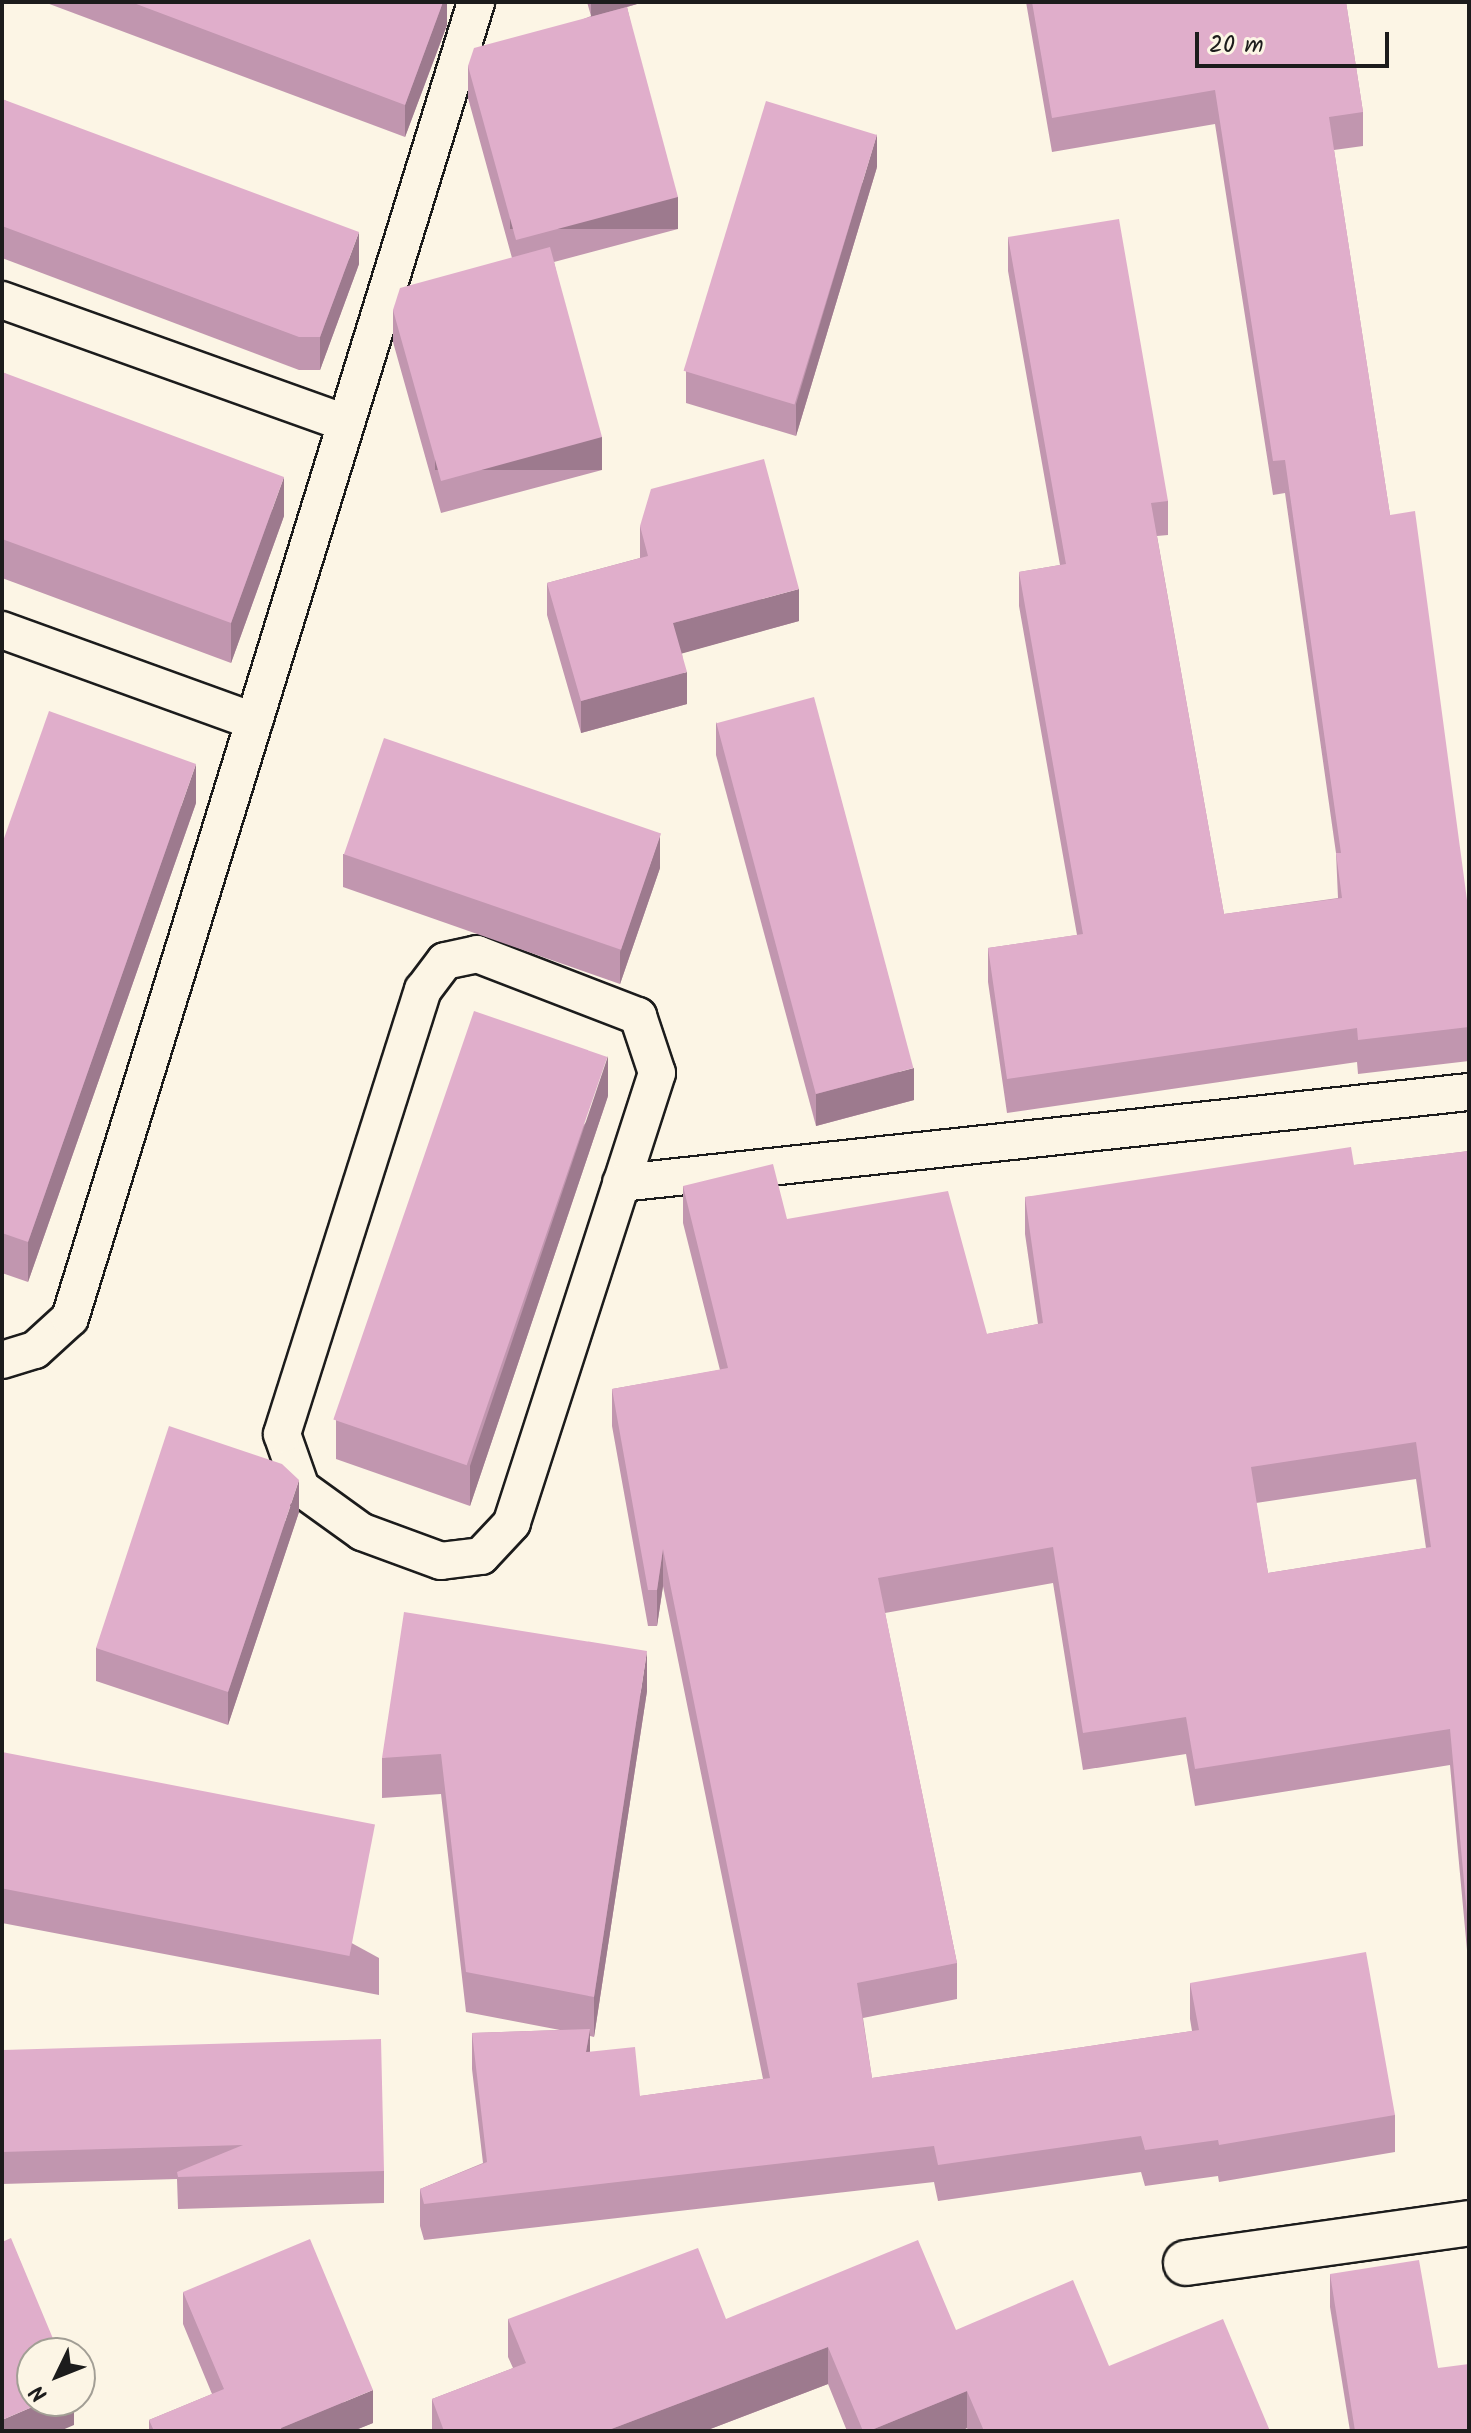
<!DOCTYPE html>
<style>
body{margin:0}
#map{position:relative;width:1471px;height:2433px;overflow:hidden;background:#fcf5e5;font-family:Kalam,sans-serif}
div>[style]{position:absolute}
.roads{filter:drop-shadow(2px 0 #1c1c1c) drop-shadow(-2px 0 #1c1c1c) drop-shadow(0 2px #1c1c1c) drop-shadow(0 -2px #1c1c1c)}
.lane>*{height:36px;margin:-18px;padding:0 18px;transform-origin:18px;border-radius:18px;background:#fcf5e5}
.street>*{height:44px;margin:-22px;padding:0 22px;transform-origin:22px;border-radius:22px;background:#fcf5e5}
.wall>*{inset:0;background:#c196af}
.shaded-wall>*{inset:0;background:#9d7a8e;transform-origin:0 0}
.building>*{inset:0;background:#e0aecb;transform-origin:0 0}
span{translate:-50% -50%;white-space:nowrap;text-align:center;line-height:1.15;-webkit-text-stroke:8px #fcf5e5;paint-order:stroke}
.frame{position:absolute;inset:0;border:4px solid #1c1c1c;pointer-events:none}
.north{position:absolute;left:16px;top:2337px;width:80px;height:80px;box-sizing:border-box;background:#fcf5e5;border:2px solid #a29e95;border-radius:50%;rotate:227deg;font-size:22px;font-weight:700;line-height:32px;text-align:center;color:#1c1c1c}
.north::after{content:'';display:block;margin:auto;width:28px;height:36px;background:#1c1c1c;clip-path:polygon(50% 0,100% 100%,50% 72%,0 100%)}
.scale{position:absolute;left:1195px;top:32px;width:194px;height:36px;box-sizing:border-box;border:4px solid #1c1c1c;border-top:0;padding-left:10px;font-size:24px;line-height:28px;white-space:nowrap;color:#1c1c1c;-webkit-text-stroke:6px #fcf5e5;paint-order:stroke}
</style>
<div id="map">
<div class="roads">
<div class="lane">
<div style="left:2px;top:300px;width:365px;rotate:19.7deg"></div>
<div style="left:2px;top:630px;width:268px;rotate:19.9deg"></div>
<div style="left:477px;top:954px;width:173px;rotate:21.1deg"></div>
<div style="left:638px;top:1016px;width:60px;rotate:71.6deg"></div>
<div style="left:657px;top:1073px;width:473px;rotate:107.9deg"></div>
<div style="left:512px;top:1523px;width:45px;rotate:133.2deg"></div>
<div style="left:481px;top:1556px;width:40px;rotate:172.9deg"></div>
<div style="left:441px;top:1561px;width:84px;rotate:-159.8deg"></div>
<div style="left:362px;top:1532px;width:75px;rotate:-144.2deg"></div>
<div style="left:301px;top:1488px;width:57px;rotate:-109.4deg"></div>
<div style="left:282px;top:1434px;width:466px;rotate:-72.4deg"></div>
<div style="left:423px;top:990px;width:36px;rotate:-53deg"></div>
<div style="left:445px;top:961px;width:33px;rotate:-12deg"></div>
<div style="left:621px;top:1183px;width:853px;rotate:-6.13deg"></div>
<div style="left:2px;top:1360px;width:34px;rotate:-17deg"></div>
<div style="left:35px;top:1350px;width:47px;rotate:-42.4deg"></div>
<div style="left:70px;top:1318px;width:1377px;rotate:-72.85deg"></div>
</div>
<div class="street">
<div style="left:1186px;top:2263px;width:286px;rotate:-8deg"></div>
</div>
</div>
<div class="wall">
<div style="clip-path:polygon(44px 2px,447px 2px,447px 25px,405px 137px)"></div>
<div style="clip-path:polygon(587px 2px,644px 2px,627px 7px,678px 229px,554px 262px,602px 470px,441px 513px,393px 342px,393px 310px,512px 258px,468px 98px,468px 66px,591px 16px)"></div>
<div style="clip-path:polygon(1026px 2px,1346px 2px,1363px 112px,1363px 146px,1334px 150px,1390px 515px,1469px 915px,1469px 1061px,1358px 1074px,1357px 1062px,1007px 1113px,988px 982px,988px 948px,1077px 935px,1019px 606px,1019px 572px,1060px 565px,1008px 271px,1008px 237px,1168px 501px,1168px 535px,1157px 536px,1224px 914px,1338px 898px,1336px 853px,1285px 493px,1273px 495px,1215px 124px,1052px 152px)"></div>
<div style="clip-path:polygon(2px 99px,359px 264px,320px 370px,299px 370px,2px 258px)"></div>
<div style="clip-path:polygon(877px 167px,796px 436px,686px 403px,686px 371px)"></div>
<div style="clip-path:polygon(2px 372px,284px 516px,231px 663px,2px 578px)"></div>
<div style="clip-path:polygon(640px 526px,799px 621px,682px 653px,687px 704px,581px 733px,547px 615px,547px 583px,640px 558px)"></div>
<div style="clip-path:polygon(716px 722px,914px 1100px,816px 1126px,716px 755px)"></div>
<div style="clip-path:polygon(196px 803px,28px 1282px,2px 1273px,2px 844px)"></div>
<div style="clip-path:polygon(343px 854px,660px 868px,620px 984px,343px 887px)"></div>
<div style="clip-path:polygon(608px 1096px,470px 1506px,336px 1459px,336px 1420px)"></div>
<div style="clip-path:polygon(evenodd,1469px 1151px,1469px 1972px,1450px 1765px,1195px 1806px,1186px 1754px,1083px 1770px,1053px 1583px,885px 1613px,957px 1963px,957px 1999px,863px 2018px,872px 2078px,1192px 2031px,1190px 2019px,1190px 1983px,1395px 2115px,1395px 2152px,1219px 2182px,1218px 2176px,1145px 2186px,1141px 2172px,938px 2201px,934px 2182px,424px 2240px,420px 2226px,420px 2189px,483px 2163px,472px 2069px,472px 2033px,560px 2030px,466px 2012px,441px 1794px,382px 1798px,382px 1758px,647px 1691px,594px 2037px,590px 2036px,590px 2052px,640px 2096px,763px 2079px,663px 1586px,657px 1626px,648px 1626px,612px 1426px,612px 1389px,720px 1370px,683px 1223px,683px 1186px,787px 1219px,987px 1334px,1038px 1324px,1025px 1234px,1025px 1197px,1354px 1165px,1469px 1151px,1416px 1479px,1426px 1548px,1268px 1573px,1256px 1503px,1416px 1479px)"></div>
<div style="clip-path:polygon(299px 1512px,228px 1725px,96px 1681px,96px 1648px)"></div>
<div style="clip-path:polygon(2px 1752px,379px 1958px,379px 1995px,2px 1923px)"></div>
<div style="clip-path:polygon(2px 2023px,3px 2050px,384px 2171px,384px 2203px,178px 2209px,177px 2179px,2px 2184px)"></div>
<div style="clip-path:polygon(1330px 2274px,1438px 2368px,1469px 2431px,1350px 2431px,1330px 2307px)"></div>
<div style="clip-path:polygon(183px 2292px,373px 2423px,353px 2431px,149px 2431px,149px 2420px,212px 2394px,183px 2324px)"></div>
<div style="clip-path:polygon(508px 2319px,726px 2319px,956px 2330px,1109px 2366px,1270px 2431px,968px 2431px,967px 2428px,961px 2431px,847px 2431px,828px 2384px,705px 2431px,432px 2431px,432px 2399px,513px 2368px,508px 2357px)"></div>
</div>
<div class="shaded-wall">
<div style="clip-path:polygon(443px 2px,447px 2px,447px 25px,405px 137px,405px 105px)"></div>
<div style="clip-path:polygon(591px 2px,644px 2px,591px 17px)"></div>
<div style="clip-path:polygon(877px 134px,877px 167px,796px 436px,796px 404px)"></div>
<div style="left:678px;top:197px;width:32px;height:168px;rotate:90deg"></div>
<div style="clip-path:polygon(359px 232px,359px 264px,320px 370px,320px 337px)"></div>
<div style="left:602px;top:437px;width:33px;height:167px;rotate:90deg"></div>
<div style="clip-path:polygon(284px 477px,284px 516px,231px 663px,231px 623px)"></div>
<div style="clip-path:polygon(799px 589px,799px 621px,673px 656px,673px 623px)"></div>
<div style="clip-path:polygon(687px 672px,687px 704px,581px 733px,581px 701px)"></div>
<div style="clip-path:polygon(196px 764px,196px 803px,28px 1282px,28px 1242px)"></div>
<div style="clip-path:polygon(660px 835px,660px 868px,620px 984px,620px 952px)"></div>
<div style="clip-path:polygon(608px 1056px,608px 1096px,470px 1506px,470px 1466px)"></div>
<div style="clip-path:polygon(914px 1068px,914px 1100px,816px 1126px,816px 1094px)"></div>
<div style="clip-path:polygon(299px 1480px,299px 1512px,228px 1725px,228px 1692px)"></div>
<div style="clip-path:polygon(663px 1549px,663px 1586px,657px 1626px,657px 1590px)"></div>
<div style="clip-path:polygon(647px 1651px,647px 1691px,594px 2037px,594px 1997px)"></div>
<div style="clip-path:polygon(590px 2029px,590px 2066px,586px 2052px)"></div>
<div style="clip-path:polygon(828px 2347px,828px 2384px,705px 2431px,606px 2431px)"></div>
<div style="clip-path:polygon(373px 2390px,373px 2423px,353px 2431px,281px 2431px,281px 2428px)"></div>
<div style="clip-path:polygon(967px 2391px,967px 2428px,961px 2431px,869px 2431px)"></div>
<div style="clip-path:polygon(46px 2401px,74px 2401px,74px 2425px,60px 2431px,2px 2431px,2px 2420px)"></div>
</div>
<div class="building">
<div style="clip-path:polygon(131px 2px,443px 2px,405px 105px)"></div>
<div style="clip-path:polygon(1032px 2px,1346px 2px,1363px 112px,1329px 117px,1390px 515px,1415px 511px,1469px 915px,1469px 1027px,1358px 1040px,1357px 1028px,1007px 1079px,988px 948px,1083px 934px,1019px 572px,1066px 564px,1008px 237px,1119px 219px,1168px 501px,1151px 503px,1224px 914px,1342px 898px,1336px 853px,1341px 853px,1285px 460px,1273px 461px,1215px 90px,1052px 118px)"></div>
<div style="clip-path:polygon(627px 7px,678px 197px,516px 240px,468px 66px,474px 48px)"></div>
<div style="clip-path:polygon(2px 99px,359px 232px,320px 337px,299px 337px,2px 226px)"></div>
<div style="left:766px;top:101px;width:116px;height:282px;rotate:17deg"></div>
<div style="clip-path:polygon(550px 247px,602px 437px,441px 481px,393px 310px,400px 288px)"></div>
<div style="clip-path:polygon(2px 372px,284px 477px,231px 623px,2px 539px)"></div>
<div style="clip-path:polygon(764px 459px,799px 589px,673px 623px,687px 672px,581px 701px,547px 583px,648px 556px,640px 526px,651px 489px)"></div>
<div style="left:814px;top:697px;width:384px;height:101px;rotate:75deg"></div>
<div style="clip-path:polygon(49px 711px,196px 764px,28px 1242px,2px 1233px,2px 844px)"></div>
<div style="left:384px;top:738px;width:293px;height:123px;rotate:19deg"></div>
<div style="left:474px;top:1011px;width:141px;height:432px;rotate:19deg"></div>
<div style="clip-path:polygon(evenodd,1351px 1147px,1354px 1165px,1469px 1151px,1469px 1936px,1450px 1729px,1195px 1769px,1186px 1717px,1083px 1733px,1053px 1547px,878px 1578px,957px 1963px,857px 1983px,872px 2078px,1199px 2030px,1190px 1983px,1366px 1952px,1395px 2115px,1219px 2145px,1218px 2140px,1145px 2150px,1141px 2136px,938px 2165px,934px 2146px,424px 2204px,420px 2189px,487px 2162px,472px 2033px,590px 2029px,586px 2052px,635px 2047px,640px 2096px,770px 2078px,663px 1549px,657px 1590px,648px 1590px,612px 1389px,728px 1368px,683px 1186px,773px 1164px,787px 1219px,948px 1191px,987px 1334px,1043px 1323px,1025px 1197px,1351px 1147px,1416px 1442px,1431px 1547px,1268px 1573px,1251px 1467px,1416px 1442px)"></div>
<div style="clip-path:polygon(169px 1426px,282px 1464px,299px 1480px,228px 1692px,96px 1648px)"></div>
<div style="clip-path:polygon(404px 1612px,647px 1651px,594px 1997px,466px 1972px,441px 1754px,382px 1758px)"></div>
<div style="left:2px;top:1752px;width:380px;height:134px;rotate:11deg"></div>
<div style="clip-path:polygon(2px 2023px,3px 2050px,381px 2039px,384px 2171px,178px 2177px,177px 2172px,243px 2145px,2px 2152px)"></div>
<div style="clip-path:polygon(11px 2238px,59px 2353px,32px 2353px,32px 2401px,46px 2401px,2px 2420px,2px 2242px)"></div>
<div style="clip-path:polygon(310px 2239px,373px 2390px,281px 2428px,282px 2431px,154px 2431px,149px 2420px,224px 2389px,183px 2292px)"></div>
<div style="clip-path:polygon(918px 2240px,956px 2330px,1073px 2280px,1109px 2366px,1223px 2319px,1270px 2431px,984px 2431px,967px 2391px,869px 2431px,863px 2431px,828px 2347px,606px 2431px,444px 2431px,432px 2399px,526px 2363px,508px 2319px,698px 2248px,726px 2319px)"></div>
<div style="clip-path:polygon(1419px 2260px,1438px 2368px,1469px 2364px,1469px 2431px,1355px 2431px,1330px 2274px)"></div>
</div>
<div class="frame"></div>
<div class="north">N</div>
<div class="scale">20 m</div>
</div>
